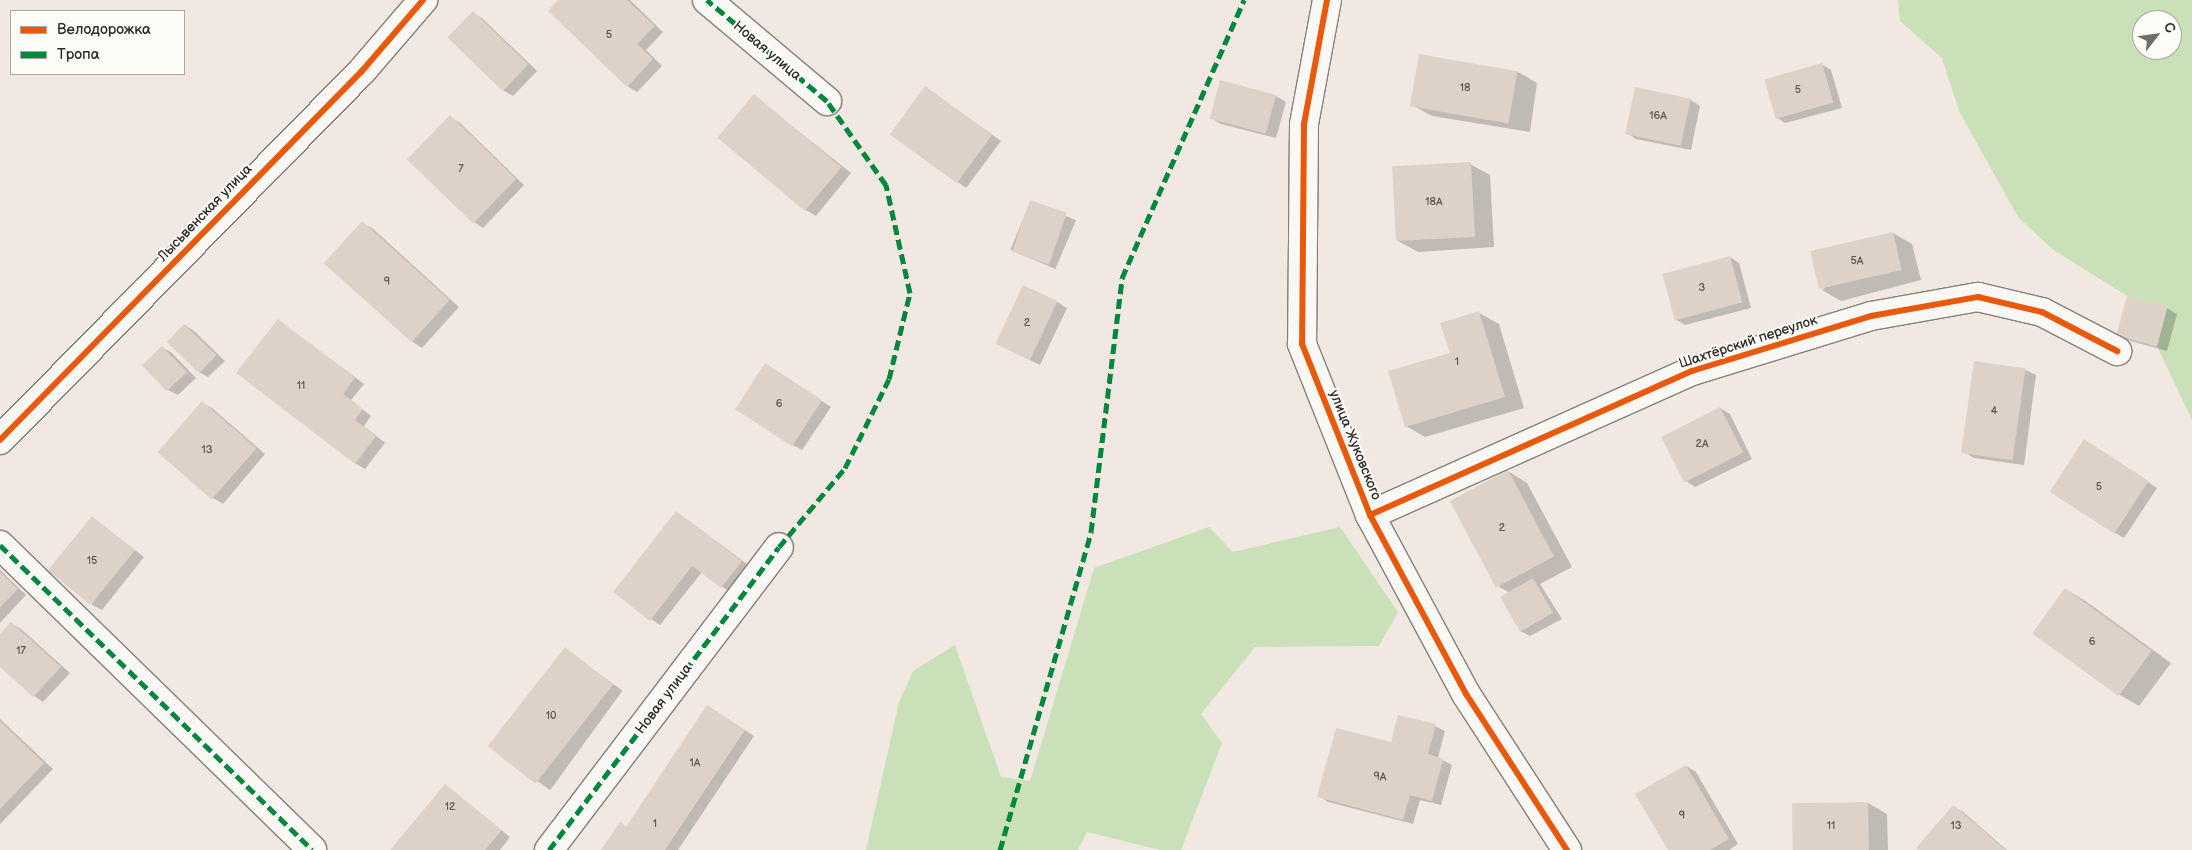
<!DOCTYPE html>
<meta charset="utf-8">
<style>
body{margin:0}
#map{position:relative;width:2192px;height:850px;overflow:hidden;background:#f1e9e1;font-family:"Balsamiq Sans",sans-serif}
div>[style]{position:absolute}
.green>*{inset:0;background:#c9e0b9}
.shadow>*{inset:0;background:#0003;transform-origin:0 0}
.building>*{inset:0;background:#ded2c8;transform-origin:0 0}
.roads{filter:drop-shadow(1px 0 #84807d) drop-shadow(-1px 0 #84807d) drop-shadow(0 1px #84807d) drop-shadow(0 -1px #84807d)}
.minor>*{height:28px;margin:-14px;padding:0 14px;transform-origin:14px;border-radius:14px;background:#faf8f5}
.quiet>*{height:5px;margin-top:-2.5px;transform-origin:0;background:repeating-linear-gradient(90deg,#00873e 0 10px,transparent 0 15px)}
.cycleway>*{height:6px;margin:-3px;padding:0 3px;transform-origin:3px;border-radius:3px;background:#e8590c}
span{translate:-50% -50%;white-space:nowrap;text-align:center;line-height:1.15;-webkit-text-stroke:4px #fdfcf7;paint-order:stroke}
.number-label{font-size:11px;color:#585552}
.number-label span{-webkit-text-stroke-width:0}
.street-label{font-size:14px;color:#2b2b2b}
.legend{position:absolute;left:10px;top:10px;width:175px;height:65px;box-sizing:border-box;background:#fdfcf7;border:1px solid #a9a8a5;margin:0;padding:6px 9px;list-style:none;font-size:15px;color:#2b2b2b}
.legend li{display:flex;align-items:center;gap:10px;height:25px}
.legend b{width:25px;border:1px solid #a9a8a5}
.north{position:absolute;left:2132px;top:10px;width:50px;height:50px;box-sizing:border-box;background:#fdfcf7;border:1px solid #a9a8a5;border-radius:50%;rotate:60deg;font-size:14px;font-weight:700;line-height:20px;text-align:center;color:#2b2b2b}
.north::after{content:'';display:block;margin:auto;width:18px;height:22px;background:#706e6b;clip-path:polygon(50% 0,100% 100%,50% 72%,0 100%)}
</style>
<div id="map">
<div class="green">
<div style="clip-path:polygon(evenodd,1898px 0,2192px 0,2192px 420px,2157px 346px,2167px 307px,2127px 296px,2052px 249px,2018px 217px,1959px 111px,1942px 58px,1900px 21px,1898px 0,2142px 20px,2172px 20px,2172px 50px,2142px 50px,2142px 20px)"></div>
<div style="clip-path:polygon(1209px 527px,1233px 552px,1340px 527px,1398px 612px,1379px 646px,1255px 647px,1201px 714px,1222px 743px,1181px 850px,1160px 850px,1087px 832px,1078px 850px,866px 850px,899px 702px,913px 671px,955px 645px,1001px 777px,1030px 781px,1094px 568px)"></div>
</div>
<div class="shadow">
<div style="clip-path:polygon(560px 0,630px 0,663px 32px,646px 50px,662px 66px,637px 92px,627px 86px)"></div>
<div style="clip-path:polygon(473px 13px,483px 19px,537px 71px,513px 96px,503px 90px,449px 38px)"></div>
<div style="clip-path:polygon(1821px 64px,1831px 70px,1842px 108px,1785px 123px,1776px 117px)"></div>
<div style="clip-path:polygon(1518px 72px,1537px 83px,1530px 132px,1432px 116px,1412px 105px)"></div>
<div style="clip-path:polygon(1221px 82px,1276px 96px,1286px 102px,1276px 138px,1221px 124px,1211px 118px)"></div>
<div style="clip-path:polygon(935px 94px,1001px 141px,966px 188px,892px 134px)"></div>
<div style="clip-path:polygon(754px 96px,851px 173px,816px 216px,806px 210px)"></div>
<div style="clip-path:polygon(1691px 100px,1700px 106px,1691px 150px,1636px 139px,1627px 133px)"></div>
<div style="clip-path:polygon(450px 117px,460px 123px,524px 185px,483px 228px,474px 222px,409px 160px)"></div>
<div style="clip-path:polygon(1470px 164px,1490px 175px,1494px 247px,1418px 252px,1398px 241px)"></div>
<div style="left:1031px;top:201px;width:49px;height:53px;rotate:23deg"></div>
<div style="clip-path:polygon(362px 223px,372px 228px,459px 307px,422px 348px,413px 342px,325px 264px)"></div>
<div style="clip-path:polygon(1893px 233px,1912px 244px,1921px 280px,1841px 301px,1822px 290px)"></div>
<div style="clip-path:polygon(1730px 257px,1739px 263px,1751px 308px,1685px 325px,1675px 319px)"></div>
<div style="clip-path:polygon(1057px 302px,1067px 308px,1040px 365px,1007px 349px)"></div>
<div style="clip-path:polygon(2167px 308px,2177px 314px,2167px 351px,2127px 340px,2118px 335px)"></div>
<div style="clip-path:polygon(1479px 313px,1499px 324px,1524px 408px,1425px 437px,1406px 426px)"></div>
<div style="clip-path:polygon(278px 320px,364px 384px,351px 400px,371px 416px,364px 426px,385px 443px,365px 469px,355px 463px)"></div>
<div style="clip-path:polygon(185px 325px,194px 331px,225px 361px,208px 377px,199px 372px)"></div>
<div style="clip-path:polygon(162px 347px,172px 353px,196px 378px,178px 395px,168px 390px)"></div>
<div style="clip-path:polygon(1975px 363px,2026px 370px,2036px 375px,2024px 465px,1974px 458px,1964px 452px)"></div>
<div style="clip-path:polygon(775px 370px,831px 407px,802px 450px,793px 445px)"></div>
<div style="clip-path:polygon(202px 403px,212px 408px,265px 454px,223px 504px,213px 498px,160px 452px)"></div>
<div style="clip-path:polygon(1720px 408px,1730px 414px,1752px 459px,1695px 487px,1686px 481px)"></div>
<div style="clip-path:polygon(2094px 446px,2157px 488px,2124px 538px,2115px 533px)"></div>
<div style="clip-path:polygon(1508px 471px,1527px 483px,1572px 567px,1540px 584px,1562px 619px,1530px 636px,1520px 631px,1510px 593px,1496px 585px)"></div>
<div style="clip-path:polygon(677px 512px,751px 567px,731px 593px,702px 572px,660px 625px,651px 619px)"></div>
<div style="clip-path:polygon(93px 518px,144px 557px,102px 610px,92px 605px)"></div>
<div style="clip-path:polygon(0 570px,26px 595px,0 623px)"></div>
<div style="clip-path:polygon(2065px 589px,2084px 600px,2171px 663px,2139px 706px,2120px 695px,2034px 633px)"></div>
<div style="clip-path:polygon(12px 624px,21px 629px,70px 673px,43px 702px,34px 696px,0 665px,0 636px)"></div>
<div style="left:565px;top:649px;width:71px;height:123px;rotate:36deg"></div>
<div style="clip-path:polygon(717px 712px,754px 736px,678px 850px,603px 850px,627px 828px)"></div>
<div style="clip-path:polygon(0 719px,53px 769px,0 824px)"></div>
<div style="clip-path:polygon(1435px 726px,1445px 731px,1438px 758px,1452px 765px,1441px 805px,1420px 800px,1413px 824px,1328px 802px,1319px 796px,1391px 744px)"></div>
<div style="clip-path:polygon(1686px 766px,1696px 772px,1738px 844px,1729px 850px,1669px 850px)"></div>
<div style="clip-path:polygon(446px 786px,510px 837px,500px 850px,392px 850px)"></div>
<div style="clip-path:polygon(1868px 803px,1887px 814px,1888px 850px,1794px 850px)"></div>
<div style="clip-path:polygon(1953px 806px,1963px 812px,2007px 850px,1920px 850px)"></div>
</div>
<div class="building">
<div style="clip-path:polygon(558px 0,627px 0,655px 26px,637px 44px,653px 59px,627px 87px,548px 11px)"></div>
<div style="left:473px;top:11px;width:77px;height:37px;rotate:44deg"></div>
<div style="left:1419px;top:54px;width:100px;height:53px;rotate:10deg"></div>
<div style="left:1822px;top:63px;width:41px;height:60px;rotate:74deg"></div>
<div style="left:1220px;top:80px;width:58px;height:40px;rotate:15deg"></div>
<div style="left:925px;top:86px;width:83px;height:60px;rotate:36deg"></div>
<div style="left:1635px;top:87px;width:57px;height:48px;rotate:12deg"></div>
<div style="left:754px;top:94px;width:114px;height:57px;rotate:40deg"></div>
<div style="left:450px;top:115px;width:92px;height:62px;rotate:44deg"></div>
<div style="left:1471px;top:162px;width:75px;height:79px;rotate:87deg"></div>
<div style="left:1030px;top:200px;width:39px;height:55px;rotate:19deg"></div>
<div style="left:362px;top:221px;width:118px;height:57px;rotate:42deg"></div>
<div style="left:1893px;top:232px;width:39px;height:85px;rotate:77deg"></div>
<div style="left:1730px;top:256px;width:48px;height:70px;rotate:75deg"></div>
<div style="left:1023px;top:285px;width:38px;height:65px;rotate:25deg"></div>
<div style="left:2127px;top:296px;width:42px;height:41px;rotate:15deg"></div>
<div style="clip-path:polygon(1479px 311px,1505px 397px,1405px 427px,1388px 371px,1450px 353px,1440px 323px)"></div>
<div style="clip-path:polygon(278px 319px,355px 378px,343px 394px,363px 409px,355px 420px,376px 436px,355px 464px,236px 373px)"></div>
<div style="left:184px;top:324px;width:45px;height:25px;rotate:44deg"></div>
<div style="left:162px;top:346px;width:36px;height:28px;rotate:46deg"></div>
<div style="left:1974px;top:361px;width:52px;height:93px;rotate:8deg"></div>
<div style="left:765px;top:363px;width:68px;height:55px;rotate:33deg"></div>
<div style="left:202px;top:401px;width:72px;height:68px;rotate:41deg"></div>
<div style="left:1720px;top:407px;width:51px;height:66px;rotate:63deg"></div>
<div style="left:2084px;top:439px;width:77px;height:63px;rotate:33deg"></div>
<div style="left:1508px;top:470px;width:98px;height:66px;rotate:62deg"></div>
<div style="clip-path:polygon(676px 511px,742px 561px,721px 588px,692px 566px,650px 621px,613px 592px)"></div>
<div style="left:92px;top:516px;width:55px;height:70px;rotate:39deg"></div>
<div style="clip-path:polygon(0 572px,18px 589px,0 607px)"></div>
<div style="left:1533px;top:578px;width:40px;height:38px;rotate:60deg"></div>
<div style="left:2065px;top:588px;width:107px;height:56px;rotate:36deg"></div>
<div style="clip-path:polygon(11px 622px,61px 667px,33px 697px,0 667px,0 634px)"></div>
<div style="left:565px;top:647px;width:61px;height:126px;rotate:38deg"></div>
<div style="clip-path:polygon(707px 705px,745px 730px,665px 850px,601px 850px,620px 822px,626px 827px)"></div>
<div style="clip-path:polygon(1398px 715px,1436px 724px,1428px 754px,1443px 759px,1432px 801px,1410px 795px,1403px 820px,1317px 797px,1336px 728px,1391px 742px)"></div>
<div style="clip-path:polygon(0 721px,44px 763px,0 809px)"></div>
<div style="clip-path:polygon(1686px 765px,1729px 839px,1710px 850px,1668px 850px,1635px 794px)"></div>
<div style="clip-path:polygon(445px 784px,502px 830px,485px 850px,390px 850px)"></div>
<div style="left:1868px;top:802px;width:48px;height:76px;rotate:89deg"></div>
<div style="clip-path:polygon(1953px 805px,2006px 850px,1918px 850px,1916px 848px)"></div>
</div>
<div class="roads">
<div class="minor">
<div style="left:707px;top:0;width:157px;rotate:40.1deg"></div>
<div style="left:1327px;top:0;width:126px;rotate:100.5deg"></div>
<div style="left:1304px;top:124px;width:220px;rotate:90.5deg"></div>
<div style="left:1302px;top:344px;width:184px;rotate:68.3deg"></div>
<div style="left:1370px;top:515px;width:203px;rotate:61.8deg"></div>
<div style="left:1466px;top:694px;width:186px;rotate:57.1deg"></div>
<div style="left:0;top:440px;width:517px;rotate:-45.55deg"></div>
<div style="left:362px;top:71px;width:94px;rotate:-49.3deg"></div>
<div style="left:1370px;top:515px;width:353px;rotate:-24.1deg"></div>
<div style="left:1692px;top:371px;width:187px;rotate:-17.1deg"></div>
<div style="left:1871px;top:316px;width:109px;rotate:-10.1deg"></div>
<div style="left:1978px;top:297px;width:66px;rotate:13.2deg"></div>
<div style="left:2042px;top:312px;width:85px;rotate:27.5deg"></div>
<div style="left:0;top:545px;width:436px;rotate:44.3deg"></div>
<div style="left:549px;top:850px;width:380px;rotate:-52.8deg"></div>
</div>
</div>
<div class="quiet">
<div style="left:0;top:545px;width:436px;rotate:44.3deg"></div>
<div style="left:549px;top:850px;width:380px;rotate:-52.8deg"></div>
<div style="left:779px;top:547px;width:103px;rotate:-50.1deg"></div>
<div style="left:845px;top:468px;width:99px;rotate:-63.7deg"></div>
<div style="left:889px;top:379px;width:89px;rotate:-76.3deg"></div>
<div style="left:910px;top:293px;width:111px;rotate:-102.5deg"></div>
<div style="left:886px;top:185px;width:103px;rotate:-125.1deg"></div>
<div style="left:827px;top:101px;width:157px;rotate:-139.9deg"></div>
<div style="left:1000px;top:850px;width:331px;rotate:-74deg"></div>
<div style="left:1091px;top:532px;width:256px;rotate:-83deg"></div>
<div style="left:1122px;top:278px;width:304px;rotate:-66.3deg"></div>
</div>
<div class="cycleway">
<div style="left:1327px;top:0;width:126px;rotate:100.5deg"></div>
<div style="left:1304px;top:124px;width:220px;rotate:90.5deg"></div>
<div style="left:1302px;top:344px;width:184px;rotate:68.3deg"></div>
<div style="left:1370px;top:515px;width:203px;rotate:61.8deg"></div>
<div style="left:1466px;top:694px;width:186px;rotate:57.1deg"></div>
<div style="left:0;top:440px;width:517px;rotate:-45.55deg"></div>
<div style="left:362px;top:71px;width:94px;rotate:-49.3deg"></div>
<div style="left:1370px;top:515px;width:353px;rotate:-24.1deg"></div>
<div style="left:1692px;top:371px;width:187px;rotate:-17.1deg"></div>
<div style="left:1871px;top:316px;width:109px;rotate:-10.1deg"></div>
<div style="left:1978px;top:297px;width:66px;rotate:13.2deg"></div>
<div style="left:2042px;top:312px;width:85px;rotate:27.5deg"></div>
</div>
<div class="number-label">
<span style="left:609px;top:35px">5</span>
<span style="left:1465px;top:88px">18</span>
<span style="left:1798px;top:90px">5</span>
<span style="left:1658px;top:116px">16А</span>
<span style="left:461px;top:169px">7</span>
<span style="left:1434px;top:202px">18А</span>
<span style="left:1857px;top:261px">5А</span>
<span style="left:387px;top:282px">9</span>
<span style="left:1702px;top:288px">3</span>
<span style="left:1027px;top:323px">2</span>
<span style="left:1457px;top:362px">1</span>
<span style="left:301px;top:386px">11</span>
<span style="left:779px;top:404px">6</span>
<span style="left:1994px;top:411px">4</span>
<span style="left:1702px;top:444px">2А</span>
<span style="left:207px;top:450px">13</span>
<span style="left:2099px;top:487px">5</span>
<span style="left:1502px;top:528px">2</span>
<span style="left:92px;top:561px">15</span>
<span style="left:2092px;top:642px">6</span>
<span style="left:21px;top:651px">17</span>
<span style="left:551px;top:716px">10</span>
<span style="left:695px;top:763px">1А</span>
<span style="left:1380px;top:777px">9А</span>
<span style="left:450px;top:807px">12</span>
<span style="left:1682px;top:816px">9</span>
<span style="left:655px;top:824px">1</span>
<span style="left:1831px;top:826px">11</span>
<span style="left:1956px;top:826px">13</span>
</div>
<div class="street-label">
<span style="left:767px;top:51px;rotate:40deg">Новая улица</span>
<span style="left:205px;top:213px;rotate:-46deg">Лысьвенская улица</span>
<span style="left:1748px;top:342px;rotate:-18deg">Шахтёрский переулок</span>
<span style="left:1355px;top:445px;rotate:68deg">улица Жуковского</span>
<span style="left:664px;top:699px;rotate:-53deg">Новая улица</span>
</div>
<ul class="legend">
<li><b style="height:6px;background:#e8590c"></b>Велодорожка</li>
<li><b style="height:6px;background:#00873e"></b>Тропа</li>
</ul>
<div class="north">С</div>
</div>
